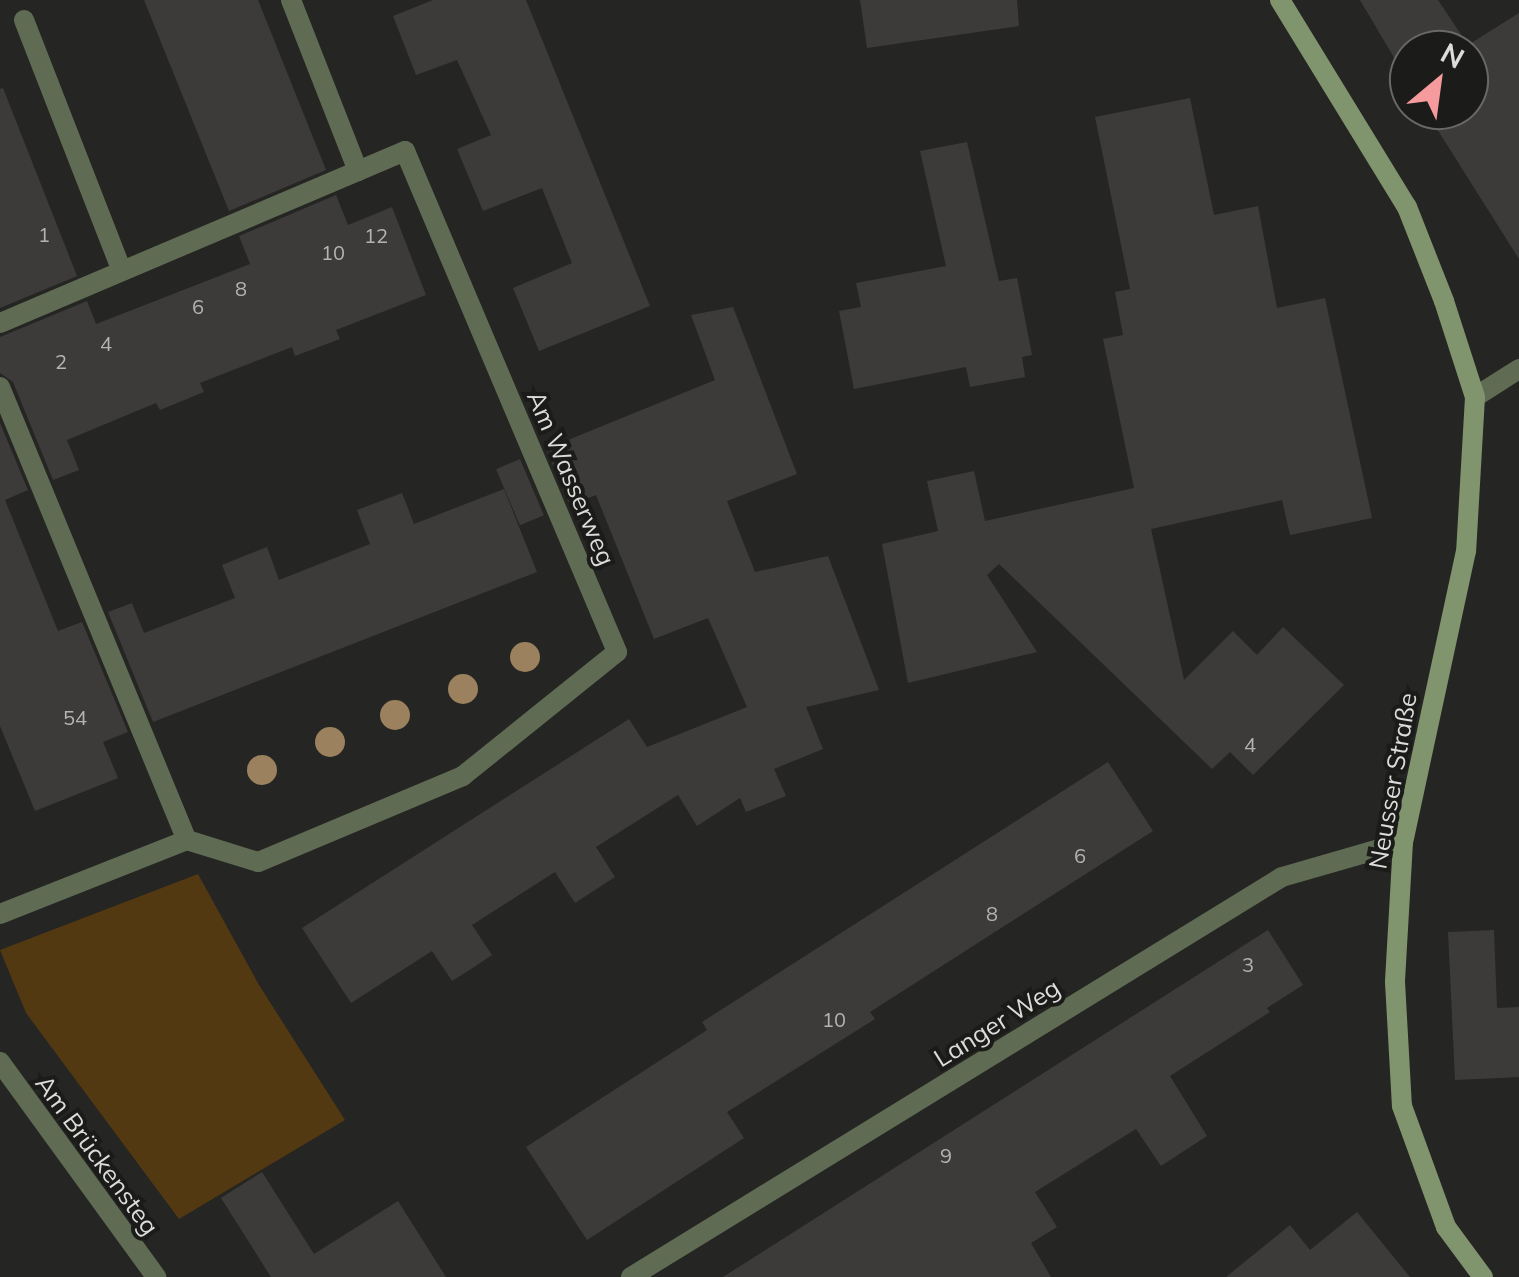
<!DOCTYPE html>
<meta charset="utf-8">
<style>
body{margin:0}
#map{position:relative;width:1519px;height:1277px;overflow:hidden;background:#252523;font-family:Mulish,sans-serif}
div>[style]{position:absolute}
.green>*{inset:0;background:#533911}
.building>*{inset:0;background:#3c3b39;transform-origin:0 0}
.lane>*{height:20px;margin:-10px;padding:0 10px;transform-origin:10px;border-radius:10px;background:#5f6c53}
.street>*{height:20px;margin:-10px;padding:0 10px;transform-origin:10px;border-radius:10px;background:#5f6c53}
.secondary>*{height:20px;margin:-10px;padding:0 10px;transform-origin:10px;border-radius:10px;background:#80946d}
.trees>*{width:30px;height:30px;margin:-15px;border-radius:50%;background:#9b815e}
span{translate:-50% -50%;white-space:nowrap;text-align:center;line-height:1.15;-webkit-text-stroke:8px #1b1c19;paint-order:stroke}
.number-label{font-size:20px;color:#b4b4b2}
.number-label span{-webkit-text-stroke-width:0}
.street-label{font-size:25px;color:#dcdddb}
.north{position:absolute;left:1389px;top:30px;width:100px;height:100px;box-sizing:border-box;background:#1b1c19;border:2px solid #686967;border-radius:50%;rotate:29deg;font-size:28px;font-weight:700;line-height:40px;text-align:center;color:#dcdddb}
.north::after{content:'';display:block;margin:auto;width:35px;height:45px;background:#f59b9d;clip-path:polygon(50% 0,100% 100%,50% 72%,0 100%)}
</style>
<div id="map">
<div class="green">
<div style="clip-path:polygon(198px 874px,259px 985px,345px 1120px,179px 1219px,26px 1013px,0 950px)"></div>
</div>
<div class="building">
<div style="clip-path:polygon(144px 0,258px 0,326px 170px,229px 211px)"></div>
<div style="clip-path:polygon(433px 0,526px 0,650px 306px,539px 351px,513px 288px,572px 263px,542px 188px,483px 211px,457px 149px,491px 135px,457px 60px,416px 75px,393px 16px)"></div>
<div style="clip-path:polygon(860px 0,1017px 0,1019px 26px,867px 48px)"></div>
<div style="clip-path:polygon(1360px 0,1438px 0,1468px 45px,1519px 13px,1519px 259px,1425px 110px,1469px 110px,1469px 50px,1409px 50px,1409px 83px)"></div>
<div style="clip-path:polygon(3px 88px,77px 276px,0 308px,0 89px)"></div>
<div style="clip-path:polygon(1190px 98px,1214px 215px,1258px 206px,1277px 308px,1325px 298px,1372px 518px,1290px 535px,1282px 500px,1151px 529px,1184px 680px,1233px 631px,1257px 655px,1283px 627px,1344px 685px,1253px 775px,1230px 752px,1212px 769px,999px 564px,987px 575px,1037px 652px,908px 683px,882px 544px,938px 531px,927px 481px,974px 471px,985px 521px,1134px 488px,1103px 339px,1123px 335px,1115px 292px,1130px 289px,1095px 117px)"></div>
<div style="clip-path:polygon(967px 142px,999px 281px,1017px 278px,1032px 355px,1022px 357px,1025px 377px,970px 387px,966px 367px,854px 389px,839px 311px,861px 307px,856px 283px,946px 266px,920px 151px)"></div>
<div style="clip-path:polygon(336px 195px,348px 225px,392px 207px,426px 295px,336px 330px,340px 339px,295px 356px,292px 347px,200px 383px,204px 392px,160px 410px,156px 403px,67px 440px,79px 470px,53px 480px,13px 382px,0 373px,0 337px,87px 301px,96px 324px,250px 264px,239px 236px)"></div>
<div style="clip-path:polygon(733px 307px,797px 474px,727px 501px,755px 572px,828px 556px,879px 690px,806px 707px,823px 749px,774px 769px,786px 796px,746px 812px,740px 798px,697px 826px,678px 795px,596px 847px,615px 877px,575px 903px,555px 872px,472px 925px,492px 955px,471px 969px,452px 981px,432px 951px,351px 1003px,302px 928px,629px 719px,647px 747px,747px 707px,708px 618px,654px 639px,596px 495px,570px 505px,546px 449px,715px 380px,691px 315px)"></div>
<div style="clip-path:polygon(0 423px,28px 490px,5px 500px,58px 631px,82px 622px,128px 732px,103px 742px,118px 778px,35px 811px,0 726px)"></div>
<div style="left:520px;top:459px;width:61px;height:26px;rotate:67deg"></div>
<div style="clip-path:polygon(504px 489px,537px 572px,153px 722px,108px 612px,132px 603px,144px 633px,235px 598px,222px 565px,244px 556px,267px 547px,279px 580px,370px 544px,357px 510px,402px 493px,414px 524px)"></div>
<div style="clip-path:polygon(1108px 762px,1153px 831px,870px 1012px,875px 1019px,727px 1112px,744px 1138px,587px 1240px,526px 1147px,707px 1030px,702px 1022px)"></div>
<div style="clip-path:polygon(1268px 930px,1303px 985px,1267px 1008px,1270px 1012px,1170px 1076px,1207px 1136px,1161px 1166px,1136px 1129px,1035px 1192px,1057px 1227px,1031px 1243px,1051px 1277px,723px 1277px)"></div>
<div style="clip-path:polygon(1494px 930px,1497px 1008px,1519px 1007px,1519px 1077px,1455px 1080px,1448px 932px)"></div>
<div style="clip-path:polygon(262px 1172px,314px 1254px,398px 1201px,446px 1277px,271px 1277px,221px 1198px)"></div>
<div style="clip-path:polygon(1357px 1212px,1410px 1277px,1226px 1277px,1290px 1225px,1310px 1250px)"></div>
</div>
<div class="lane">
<div style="left:291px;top:0;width:184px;rotate:68.6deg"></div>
<div style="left:24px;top:20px;width:269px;rotate:68.7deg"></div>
<div style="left:0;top:387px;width:490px;rotate:67.6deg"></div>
</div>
<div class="street">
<div style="left:0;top:323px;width:440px;rotate:-23deg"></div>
<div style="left:405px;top:151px;width:544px;rotate:67.06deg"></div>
<div style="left:617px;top:652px;width:198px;rotate:141.2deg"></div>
<div style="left:463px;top:776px;width:222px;rotate:157.2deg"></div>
<div style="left:258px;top:862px;width:74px;rotate:-162.8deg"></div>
<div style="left:187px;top:840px;width:201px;rotate:158.4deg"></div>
<div style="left:1475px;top:397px;width:52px;rotate:-32.5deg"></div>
<div style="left:0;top:1062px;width:266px;rotate:54deg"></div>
<div style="left:631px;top:1277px;width:764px;rotate:-31.57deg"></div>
<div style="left:1282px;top:877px;width:126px;rotate:-16.1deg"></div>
</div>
<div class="secondary">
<div style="left:1280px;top:0;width:243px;rotate:58.5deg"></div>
<div style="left:1407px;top:207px;width:101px;rotate:68.5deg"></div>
<div style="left:1444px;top:301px;width:101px;rotate:72.1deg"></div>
<div style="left:1475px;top:397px;width:154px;rotate:93.3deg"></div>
<div style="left:1466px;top:551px;width:298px;rotate:102.2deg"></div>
<div style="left:1403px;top:842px;width:140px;rotate:93.3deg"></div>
<div style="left:1395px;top:982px;width:124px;rotate:86.8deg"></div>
<div style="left:1402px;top:1106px;width:129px;rotate:70deg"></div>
<div style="left:1446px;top:1227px;width:62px;rotate:53.5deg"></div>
</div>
<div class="trees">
<div style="left:525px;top:657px"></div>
<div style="left:463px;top:689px"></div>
<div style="left:395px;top:715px"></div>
<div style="left:330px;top:742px"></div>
<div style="left:262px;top:770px"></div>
</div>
<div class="number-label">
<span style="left:44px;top:234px">1</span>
<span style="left:376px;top:235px">12</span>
<span style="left:333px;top:252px">10</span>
<span style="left:241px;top:288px">8</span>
<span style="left:198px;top:306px">6</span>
<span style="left:106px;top:343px">4</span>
<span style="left:61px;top:361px">2</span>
<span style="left:75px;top:717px">54</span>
<span style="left:1250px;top:744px">4</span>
<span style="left:1080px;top:855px">6</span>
<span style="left:992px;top:913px">8</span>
<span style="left:1248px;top:964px">3</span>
<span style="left:834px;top:1019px">10</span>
<span style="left:946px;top:1155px">9</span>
</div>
<div class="street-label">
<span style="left:571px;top:478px;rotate:67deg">Am Wasserweg</span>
<span style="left:1393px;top:781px;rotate:-80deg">Neusser Straße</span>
<span style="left:997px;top:1023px;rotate:-32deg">Langer Weg</span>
<span style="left:97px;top:1155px;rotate:54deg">Am Brückensteg</span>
</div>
<div class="north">N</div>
</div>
